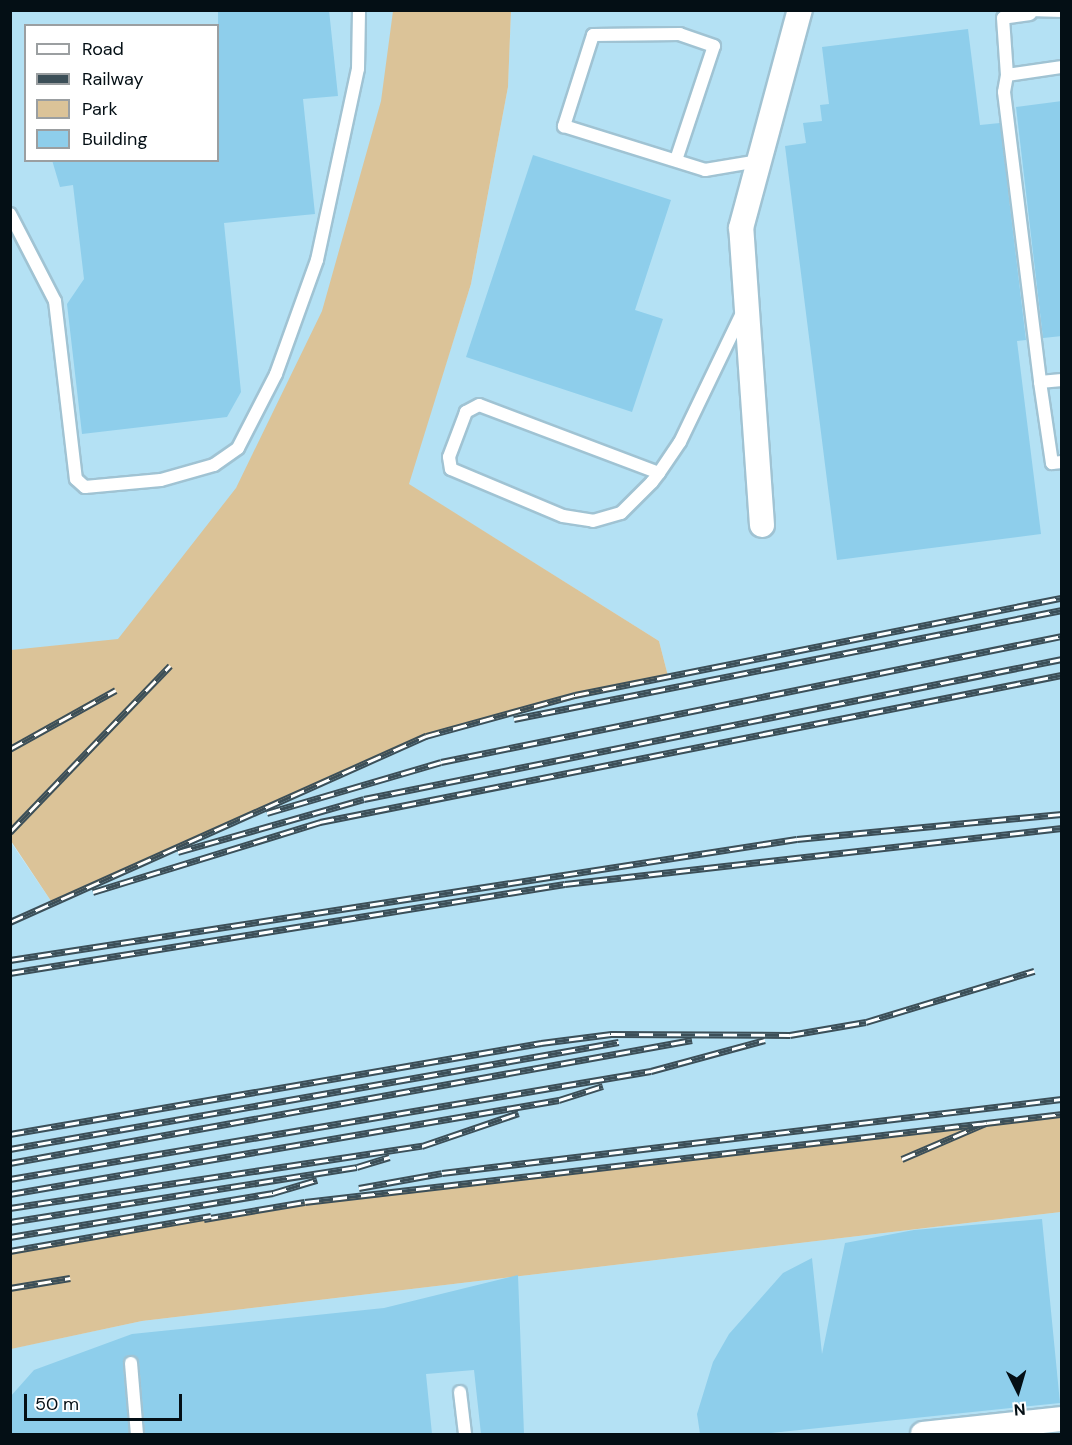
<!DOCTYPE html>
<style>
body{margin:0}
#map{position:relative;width:1072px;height:1445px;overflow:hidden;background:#c8ecfd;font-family:"DM Sans",sans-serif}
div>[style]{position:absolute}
.built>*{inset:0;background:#b4e1f4}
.green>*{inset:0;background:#dbc398}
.building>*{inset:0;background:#8eceeb}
.roads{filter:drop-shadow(2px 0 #a0c3d3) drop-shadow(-2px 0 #a0c3d3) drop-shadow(0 2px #a0c3d3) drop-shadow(0 -2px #a0c3d3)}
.service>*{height:12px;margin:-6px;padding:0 6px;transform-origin:6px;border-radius:6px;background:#fff}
.minor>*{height:24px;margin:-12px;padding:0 12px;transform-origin:12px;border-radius:12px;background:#fff}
.rail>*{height:7px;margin-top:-3.5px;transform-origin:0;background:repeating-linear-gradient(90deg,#fff 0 14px,#3c4f58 0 28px);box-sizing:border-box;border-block:2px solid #3c4f58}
span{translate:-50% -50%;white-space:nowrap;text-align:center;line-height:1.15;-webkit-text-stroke:4.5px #fff;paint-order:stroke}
.frame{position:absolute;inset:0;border:12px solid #040f15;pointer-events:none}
.legend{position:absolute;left:24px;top:24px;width:195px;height:138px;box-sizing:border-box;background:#fff;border:2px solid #9b9fa1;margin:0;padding:8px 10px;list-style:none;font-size:18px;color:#040f15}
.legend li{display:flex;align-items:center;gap:12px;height:30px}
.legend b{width:30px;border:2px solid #9b9fa1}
.north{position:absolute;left:988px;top:1361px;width:60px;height:60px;-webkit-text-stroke:4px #fff;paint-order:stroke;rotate:175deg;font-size:16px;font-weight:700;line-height:24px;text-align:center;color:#040f15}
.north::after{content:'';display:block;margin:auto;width:21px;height:27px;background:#040f15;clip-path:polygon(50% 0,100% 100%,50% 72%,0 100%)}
.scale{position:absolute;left:24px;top:1394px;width:158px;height:27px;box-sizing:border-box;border:3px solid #040f15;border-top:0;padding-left:8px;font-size:18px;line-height:21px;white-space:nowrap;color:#040f15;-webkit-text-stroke:4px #fff;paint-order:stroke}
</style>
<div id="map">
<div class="built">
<div style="clip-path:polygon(evenodd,11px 11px,448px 11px,397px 269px,11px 832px,11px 11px,26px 26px,218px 26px,218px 160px,26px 160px,26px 26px)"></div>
<div style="clip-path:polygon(511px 11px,1061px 11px,1061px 1114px,305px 1202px,11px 1251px,10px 841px,53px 904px,426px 736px,668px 676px,659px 641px,408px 484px,471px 284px,508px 87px)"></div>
<div style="clip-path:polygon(1061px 1212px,1061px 1419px,946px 1434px,11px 1434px,10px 1349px,142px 1321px)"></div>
</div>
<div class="green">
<div style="clip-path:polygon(393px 11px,511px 11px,508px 87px,471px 284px,409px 484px,659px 641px,668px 676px,426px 736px,53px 904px,11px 841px,11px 650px,118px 639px,236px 488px,322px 311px,381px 101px)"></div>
<div style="clip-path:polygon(1061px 1114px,1061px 1212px,142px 1321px,11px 1349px,11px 1251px,305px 1202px)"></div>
</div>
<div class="building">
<div style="clip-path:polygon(218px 10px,329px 10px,338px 96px,303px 99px,315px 214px,224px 223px,241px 392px,227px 417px,82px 434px,67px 304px,84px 279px,73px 185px,60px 187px,52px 160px,218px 160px)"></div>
<div style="clip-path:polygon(968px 29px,980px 125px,1000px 123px,1026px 340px,1017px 341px,1041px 534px,837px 560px,785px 146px,806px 143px,803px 123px,822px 121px,820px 105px,829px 104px,822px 47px)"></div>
<div style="clip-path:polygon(1062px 101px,1062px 336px,1043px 338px,1016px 107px)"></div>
<div style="clip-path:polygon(533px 155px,671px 200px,635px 310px,663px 319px,632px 412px,466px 357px)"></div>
<div style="clip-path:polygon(1042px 1219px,1060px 1403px,771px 1433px,700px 1434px,697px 1414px,713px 1362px,729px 1334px,783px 1273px,812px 1258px,822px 1354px,845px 1243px,914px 1230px)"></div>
<div style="clip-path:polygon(518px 1275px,524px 1434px,481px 1434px,474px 1370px,426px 1374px,432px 1434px,145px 1434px,139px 1362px,131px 1355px,123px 1364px,129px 1434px,10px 1434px,10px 1397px,34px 1370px,132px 1334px,384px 1308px)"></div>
</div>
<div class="roads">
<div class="service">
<div style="left:1030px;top:10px;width:32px;rotate:2deg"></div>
<div style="left:1030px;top:14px;width:27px;rotate:172deg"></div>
<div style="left:1003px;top:18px;width:57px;rotate:86deg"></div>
<div style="left:1007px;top:75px;width:56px;rotate:-8.3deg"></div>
<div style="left:1007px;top:75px;width:17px;rotate:100deg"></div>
<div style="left:1004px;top:92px;width:292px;rotate:82.9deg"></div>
<div style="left:1040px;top:382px;width:82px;rotate:81.6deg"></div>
<div style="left:1052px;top:463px;width:10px;rotate:-6deg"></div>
<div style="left:676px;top:160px;width:120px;rotate:-71.6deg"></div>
<div style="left:714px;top:46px;width:36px;rotate:-161deg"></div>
<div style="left:680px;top:34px;width:87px;rotate:179.3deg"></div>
<div style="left:593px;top:35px;width:96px;rotate:107.7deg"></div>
<div style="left:564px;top:126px;width:148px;rotate:17.3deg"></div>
<div style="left:705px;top:170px;width:55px;rotate:-9.5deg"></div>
<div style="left:10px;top:214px;width:98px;rotate:62.7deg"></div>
<div style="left:55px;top:301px;width:179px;rotate:83.3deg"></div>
<div style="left:76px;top:479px;width:12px;rotate:42deg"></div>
<div style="left:85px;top:487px;width:76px;rotate:-5.3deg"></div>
<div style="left:161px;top:480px;width:55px;rotate:-15.8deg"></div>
<div style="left:214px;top:465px;width:29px;rotate:-35deg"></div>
<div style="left:238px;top:448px;width:83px;rotate:-62.8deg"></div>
<div style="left:276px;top:374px;width:121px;rotate:-70.2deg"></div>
<div style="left:317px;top:260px;width:195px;rotate:-77.9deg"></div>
<div style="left:358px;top:69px;width:59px;rotate:-89deg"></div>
<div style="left:1040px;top:382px;width:22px;rotate:-5deg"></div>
<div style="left:659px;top:473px;width:192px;rotate:-159.3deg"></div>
<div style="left:479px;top:405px;width:15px;rotate:152deg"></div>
<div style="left:466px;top:412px;width:48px;rotate:110.7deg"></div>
<div style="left:449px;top:457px;width:12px;rotate:81deg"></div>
<div style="left:451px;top:469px;width:121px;rotate:22.8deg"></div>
<div style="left:563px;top:516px;width:30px;rotate:9deg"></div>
<div style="left:593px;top:521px;width:29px;rotate:-16deg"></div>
<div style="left:621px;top:513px;width:44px;rotate:-45deg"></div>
<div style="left:652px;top:482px;width:11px;rotate:-52deg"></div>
<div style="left:659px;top:473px;width:37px;rotate:-56deg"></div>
<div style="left:680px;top:442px;width:143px;rotate:-64.3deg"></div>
<div style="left:131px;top:1363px;width:71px;rotate:85.2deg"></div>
<div style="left:460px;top:1392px;width:42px;rotate:83.2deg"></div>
</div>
<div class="minor">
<div style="left:762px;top:525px;width:298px;rotate:-94deg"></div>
<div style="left:741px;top:228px;width:226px;rotate:-74.9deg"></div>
<div style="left:923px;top:1434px;width:140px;rotate:-6.2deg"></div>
</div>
</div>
<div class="rail">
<div style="left:514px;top:719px;width:559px;rotate:-11.25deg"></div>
<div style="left:10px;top:749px;width:121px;rotate:-29.1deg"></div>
<div style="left:267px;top:813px;width:181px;rotate:-16.3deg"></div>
<div style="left:441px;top:762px;width:634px;rotate:-11.47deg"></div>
<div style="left:10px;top:832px;width:231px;rotate:-46.1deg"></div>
<div style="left:178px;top:852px;width:193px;rotate:-15.9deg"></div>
<div style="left:364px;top:799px;width:712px;rotate:-11.34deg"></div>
<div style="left:93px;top:892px;width:238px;rotate:-17.1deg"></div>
<div style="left:320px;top:822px;width:756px;rotate:-11.21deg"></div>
<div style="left:10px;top:922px;width:456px;rotate:-24.1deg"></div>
<div style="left:426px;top:736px;width:155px;rotate:-15.4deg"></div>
<div style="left:575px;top:695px;width:497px;rotate:-11.3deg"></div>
<div style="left:10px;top:960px;width:796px;rotate:-8.74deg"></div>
<div style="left:797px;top:839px;width:266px;rotate:-5.4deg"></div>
<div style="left:10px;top:973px;width:562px;rotate:-9.11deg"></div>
<div style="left:565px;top:884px;width:500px;rotate:-6.43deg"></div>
<div style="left:10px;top:1134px;width:539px;rotate:-9.72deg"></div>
<div style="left:541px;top:1043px;width:71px;rotate:-7.3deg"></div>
<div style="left:611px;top:1034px;width:179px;rotate:0.3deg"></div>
<div style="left:790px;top:1035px;width:77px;rotate:-9.7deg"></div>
<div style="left:866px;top:1022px;width:176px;rotate:-16.9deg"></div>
<div style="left:10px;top:1149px;width:618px;rotate:-9.97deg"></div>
<div style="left:902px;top:1159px;width:91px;rotate:-23.2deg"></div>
<div style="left:986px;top:1123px;width:77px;rotate:-6.8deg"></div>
<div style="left:10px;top:1163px;width:693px;rotate:-10.22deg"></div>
<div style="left:10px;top:1179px;width:650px;rotate:-9.56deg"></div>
<div style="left:651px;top:1071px;width:118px;rotate:-15.2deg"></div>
<div style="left:359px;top:1188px;width:84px;rotate:-10.2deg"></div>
<div style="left:442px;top:1173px;width:624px;rotate:-6.81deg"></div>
<div style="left:10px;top:1194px;width:557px;rotate:-9.72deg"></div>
<div style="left:559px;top:1100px;width:46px;rotate:-17.7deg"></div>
<div style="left:10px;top:1208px;width:417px;rotate:-8.6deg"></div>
<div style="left:422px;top:1146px;width:102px;rotate:-18.8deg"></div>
<div style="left:204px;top:1219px;width:102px;rotate:-9.6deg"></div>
<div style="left:305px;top:1202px;width:686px;rotate:-6.62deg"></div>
<div style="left:10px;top:1222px;width:351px;rotate:-9deg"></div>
<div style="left:357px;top:1167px;width:34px;rotate:-17deg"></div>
<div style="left:10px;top:1237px;width:267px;rotate:-9.5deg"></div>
<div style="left:273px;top:1193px;width:46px;rotate:-16.5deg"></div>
<div style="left:10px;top:1251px;width:204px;rotate:-9.9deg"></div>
<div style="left:10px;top:1288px;width:61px;rotate:-9.5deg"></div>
</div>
<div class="frame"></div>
<ul class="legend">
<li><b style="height:8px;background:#fff"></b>Road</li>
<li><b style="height:8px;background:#3c4f58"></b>Railway</li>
<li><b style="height:16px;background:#dbc398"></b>Park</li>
<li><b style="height:16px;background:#8eceeb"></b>Building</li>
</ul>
<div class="north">N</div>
<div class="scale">50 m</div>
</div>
